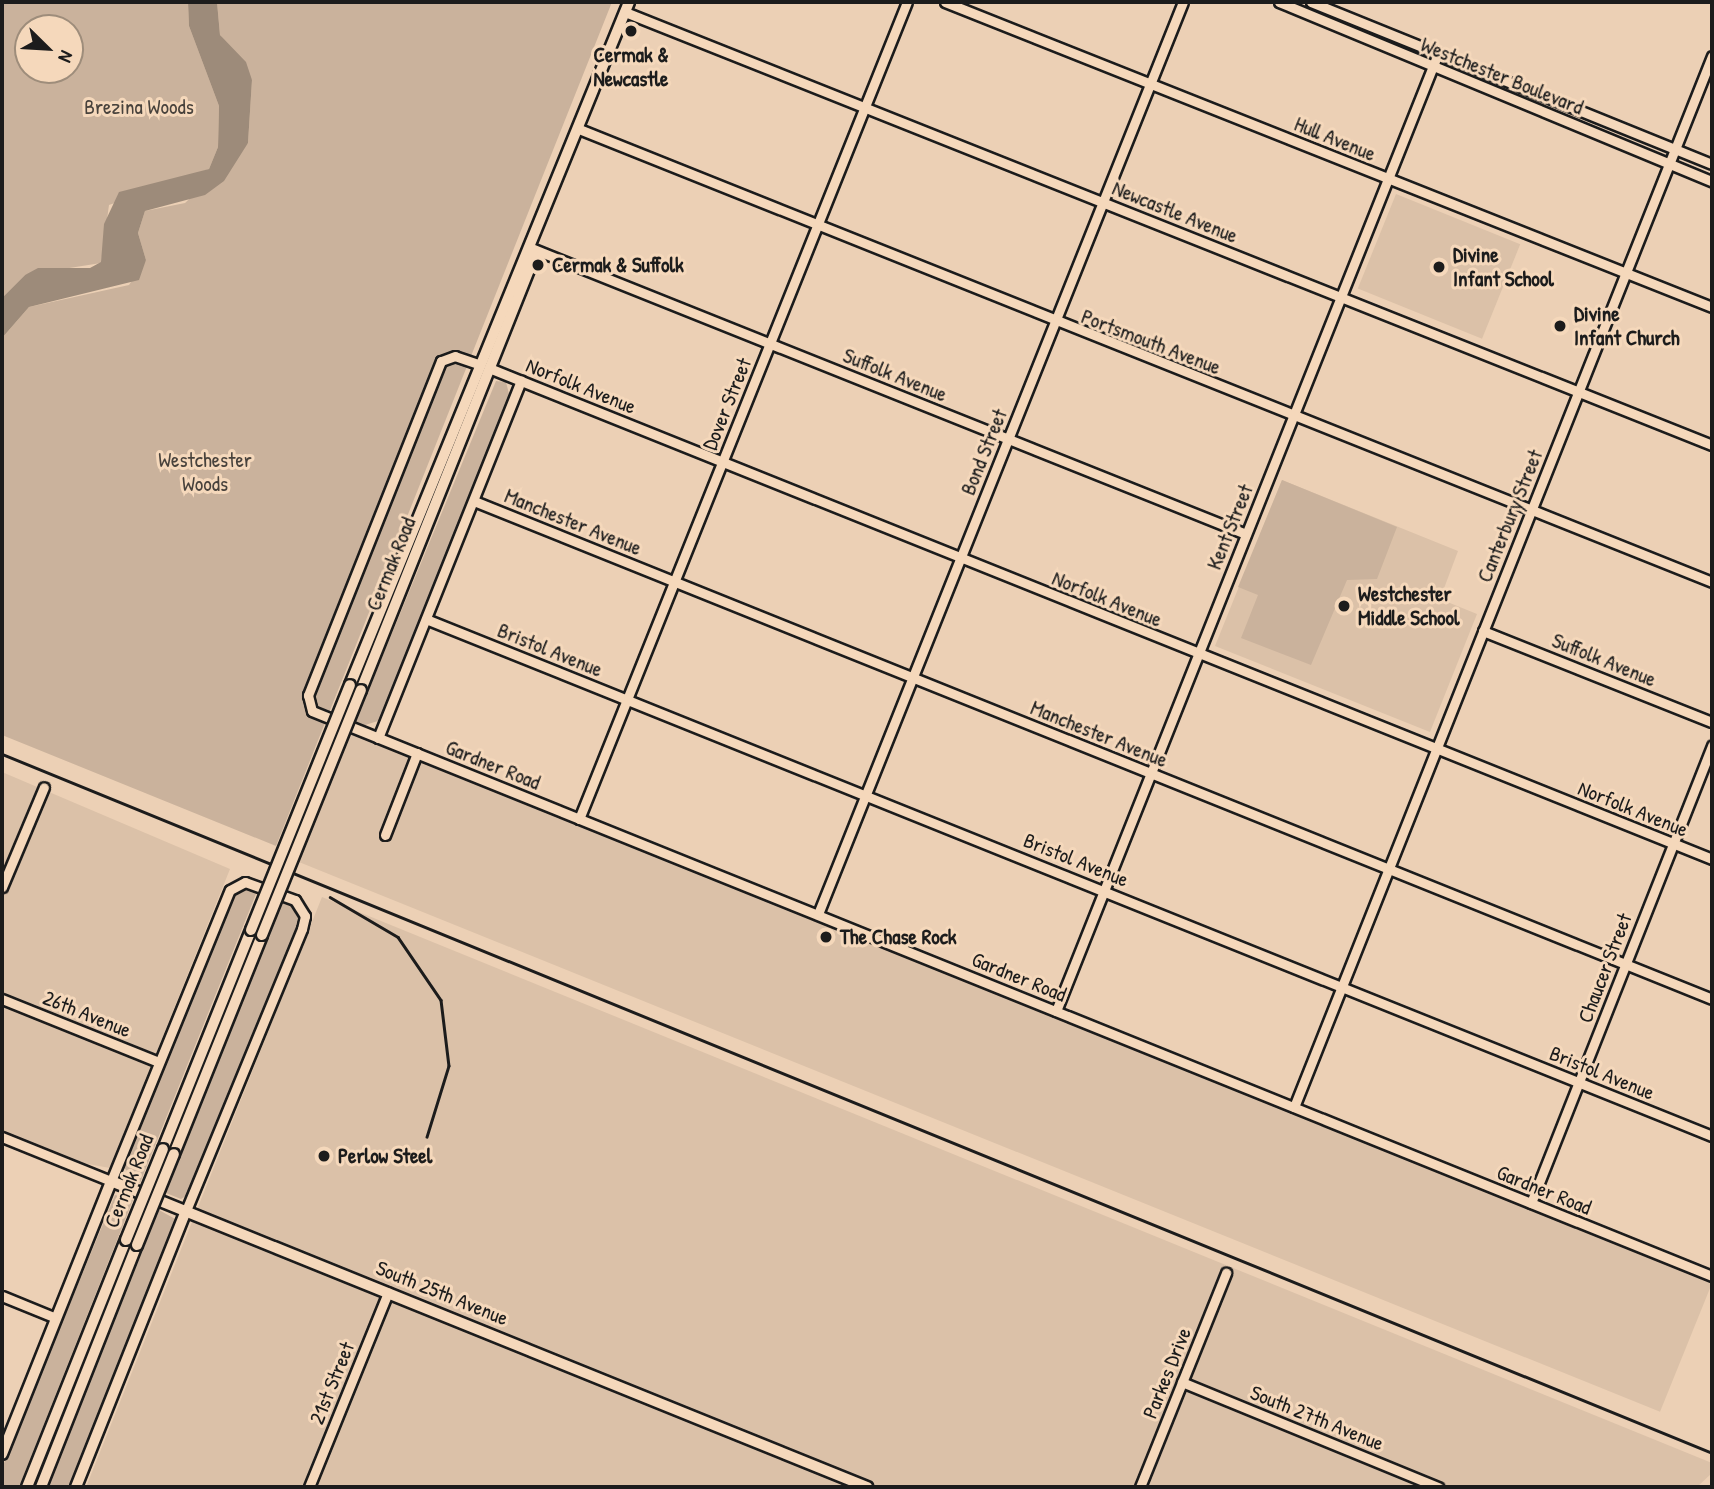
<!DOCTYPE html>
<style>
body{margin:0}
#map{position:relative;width:1714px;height:1489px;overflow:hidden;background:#ecd0b5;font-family:"Patrick Hand",sans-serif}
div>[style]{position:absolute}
.built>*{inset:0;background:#dbc1a8;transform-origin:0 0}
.green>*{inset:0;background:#cab29c}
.water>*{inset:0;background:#9d8b7a}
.roads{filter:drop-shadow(2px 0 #1c1c1c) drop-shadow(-2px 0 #1c1c1c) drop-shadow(0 2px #1c1c1c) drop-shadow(0 -2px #1c1c1c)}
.minor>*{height:9px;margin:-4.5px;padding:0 4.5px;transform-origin:4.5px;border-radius:4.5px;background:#f5d8bb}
.major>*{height:10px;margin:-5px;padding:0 5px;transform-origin:5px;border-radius:5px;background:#f5d8bb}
.rail>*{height:2.5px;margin:-1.25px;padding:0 1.25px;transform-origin:1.25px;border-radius:1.25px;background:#1c1c1c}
.bridges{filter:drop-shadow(2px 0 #1c1c1c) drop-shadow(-2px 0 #1c1c1c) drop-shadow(0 2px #1c1c1c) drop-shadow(0 -2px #1c1c1c)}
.major-bridge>*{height:10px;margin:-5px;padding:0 5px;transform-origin:5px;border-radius:5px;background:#f5d8bb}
.dots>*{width:19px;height:19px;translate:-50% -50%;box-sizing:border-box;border:4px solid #f5d8bb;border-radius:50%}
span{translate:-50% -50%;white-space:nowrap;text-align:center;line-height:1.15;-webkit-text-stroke:6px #f5d8bb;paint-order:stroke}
.poi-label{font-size:21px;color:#1c1c1c;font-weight:700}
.left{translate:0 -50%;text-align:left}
.street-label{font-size:21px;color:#1c1c1c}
.park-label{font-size:21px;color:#48423c}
.frame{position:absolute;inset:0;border:4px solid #1c1c1c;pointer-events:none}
.north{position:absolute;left:14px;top:14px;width:70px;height:70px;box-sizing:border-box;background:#f5d8bb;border:2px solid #9e8d7b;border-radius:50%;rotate:114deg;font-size:19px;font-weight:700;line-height:28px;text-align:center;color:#1c1c1c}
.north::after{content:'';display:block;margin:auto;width:24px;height:32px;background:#1c1c1c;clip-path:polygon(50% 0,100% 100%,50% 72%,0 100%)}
</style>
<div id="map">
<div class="built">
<div style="left:1396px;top:194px;width:134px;height:102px;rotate:22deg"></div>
<div style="clip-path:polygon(1282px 480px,1458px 551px,1440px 599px,1477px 614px,1430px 732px,1215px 646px)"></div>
<div style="left:351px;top:733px;width:1468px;height:139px;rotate:22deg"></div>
<div style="clip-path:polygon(2px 772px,230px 869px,110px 1168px,77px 1162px,2px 1131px)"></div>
<div style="clip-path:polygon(322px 897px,1712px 1463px,1712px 1473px,1697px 1487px,86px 1487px)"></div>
</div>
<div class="green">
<div style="clip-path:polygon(evenodd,2px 2px,188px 2px,189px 26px,219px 106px,218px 147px,209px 169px,109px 205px,101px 263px,25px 275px,2px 298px,2px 2px,28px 28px,70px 28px,70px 70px,28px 70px,28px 28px)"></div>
<div style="clip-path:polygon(217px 2px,612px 2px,276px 846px,2px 735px,2px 338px,29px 307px,129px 285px,146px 260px,138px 233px,145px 211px,185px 203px,248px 143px,252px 80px,220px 35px)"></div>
<div style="clip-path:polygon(496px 381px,506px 382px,510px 398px,381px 720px,362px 726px,355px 723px)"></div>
<div style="clip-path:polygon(1282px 480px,1397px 527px,1377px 579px,1347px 580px,1311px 665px,1241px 638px,1258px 595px,1238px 587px)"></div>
<div style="clip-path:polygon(241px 888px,258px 889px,140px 1183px,123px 1167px,230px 900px)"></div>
<div style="clip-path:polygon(283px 899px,299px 912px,297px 926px,189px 1194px,181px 1199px,166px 1193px)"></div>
<div style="clip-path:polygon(115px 1195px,133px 1200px,19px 1487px,2px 1487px,2px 1468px)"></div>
<div style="clip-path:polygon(159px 1210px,177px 1220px,72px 1487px,47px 1487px)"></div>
</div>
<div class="water">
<div style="clip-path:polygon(188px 2px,217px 2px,220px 35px,246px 62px,252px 80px,248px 143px,224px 181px,205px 195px,145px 211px,138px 233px,146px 260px,139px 280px,29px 307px,2px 338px,2px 298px,25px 275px,38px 268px,90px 268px,101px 262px,104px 224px,119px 192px,209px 169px,218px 147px,219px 106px,189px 26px)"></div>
</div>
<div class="roads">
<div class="minor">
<div style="left:945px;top:2px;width:825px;rotate:21.69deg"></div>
<div style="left:1279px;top:2px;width:469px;rotate:22.5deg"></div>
<div style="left:1311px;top:2px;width:432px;rotate:22deg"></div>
<div style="left:625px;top:12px;width:1170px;rotate:21.72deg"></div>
<div style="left:579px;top:129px;width:1220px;rotate:21.79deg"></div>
<div style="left:531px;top:248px;width:770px;rotate:21.8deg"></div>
<div style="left:478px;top:364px;width:24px;rotate:-161deg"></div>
<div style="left:455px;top:356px;width:15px;rotate:160deg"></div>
<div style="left:441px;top:361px;width:360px;rotate:111.7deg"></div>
<div style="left:308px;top:695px;width:16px;rotate:76deg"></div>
<div style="left:312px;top:711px;width:1510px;rotate:21.98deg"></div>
<div style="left:489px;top:368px;width:1318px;rotate:21.87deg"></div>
<div style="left:474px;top:501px;width:1334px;rotate:21.91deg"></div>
<div style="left:426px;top:619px;width:1386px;rotate:21.9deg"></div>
<div style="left:1483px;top:631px;width:246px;rotate:21.7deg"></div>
<div style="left:378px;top:738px;width:385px;rotate:-68.2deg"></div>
<div style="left:579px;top:819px;width:880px;rotate:-68.13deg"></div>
<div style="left:385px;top:835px;width:88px;rotate:-68.7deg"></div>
<div style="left:2px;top:887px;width:108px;rotate:-67.2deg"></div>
<div style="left:818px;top:914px;width:982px;rotate:-68.19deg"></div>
<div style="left:2px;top:999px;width:169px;rotate:21.9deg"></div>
<div style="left:1056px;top:1011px;width:1028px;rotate:-68.25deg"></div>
<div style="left:1294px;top:1107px;width:1131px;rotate:-68.31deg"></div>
<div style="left:2px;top:1137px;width:118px;rotate:22deg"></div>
<div style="left:111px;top:1181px;width:314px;rotate:-67.8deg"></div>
<div style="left:230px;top:890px;width:17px;rotate:-28deg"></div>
<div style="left:245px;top:882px;width:53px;rotate:19.8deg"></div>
<div style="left:295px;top:900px;width:19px;rotate:58deg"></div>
<div style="left:305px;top:916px;width:13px;rotate:103deg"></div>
<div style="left:302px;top:929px;width:305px;rotate:112.4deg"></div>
<div style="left:1531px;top:1203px;width:492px;rotate:-68.4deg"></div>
<div style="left:2px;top:1296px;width:58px;rotate:22.2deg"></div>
<div style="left:1182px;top:1382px;width:277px;rotate:22.3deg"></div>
<div style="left:309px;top:1487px;width:210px;rotate:-67.9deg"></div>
<div style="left:1140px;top:1487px;width:231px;rotate:-68.1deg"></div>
</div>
<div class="major">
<div style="left:350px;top:685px;width:738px;rotate:-67.78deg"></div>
<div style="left:361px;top:690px;width:465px;rotate:-68.2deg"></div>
<div style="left:534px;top:258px;width:10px;rotate:-107deg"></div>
<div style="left:163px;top:1149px;width:236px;rotate:-68.1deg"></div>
<div style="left:174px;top:1154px;width:236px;rotate:-68.1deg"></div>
<div style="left:2px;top:1454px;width:294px;rotate:-68.2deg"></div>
<div style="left:111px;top:1181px;width:816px;rotate:22.04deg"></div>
<div style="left:27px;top:1487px;width:266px;rotate:-68.2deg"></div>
<div style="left:41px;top:1487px;width:260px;rotate:-68.4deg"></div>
<div style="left:76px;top:1487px;width:297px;rotate:-68.3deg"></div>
</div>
</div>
<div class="rail">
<div style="left:2px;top:754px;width:1847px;rotate:22.23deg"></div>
<div style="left:330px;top:897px;width:79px;rotate:30.5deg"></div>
<div style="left:398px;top:937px;width:76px;rotate:55.7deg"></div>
<div style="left:441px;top:1000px;width:66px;rotate:83.1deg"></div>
<div style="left:449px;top:1066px;width:74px;rotate:107.2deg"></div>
</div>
<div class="bridges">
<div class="major-bridge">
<div style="left:251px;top:930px;width:264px;rotate:-68deg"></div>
<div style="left:262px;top:935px;width:264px;rotate:-68deg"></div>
<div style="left:126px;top:1240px;width:98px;rotate:-67.9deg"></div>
<div style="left:137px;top:1245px;width:98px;rotate:-67.9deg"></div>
</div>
</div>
<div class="dots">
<div style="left:631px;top:31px;background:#1c1c1c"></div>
<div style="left:538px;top:265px;background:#1c1c1c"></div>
<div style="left:1439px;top:267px;background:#1c1c1c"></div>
<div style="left:1560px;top:326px;background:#1c1c1c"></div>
<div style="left:1344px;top:606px;background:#1c1c1c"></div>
<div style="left:826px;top:937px;background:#1c1c1c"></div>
<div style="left:324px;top:1156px;background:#1c1c1c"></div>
</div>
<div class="poi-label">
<span style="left:631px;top:67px">Cermak &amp;<br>Newcastle</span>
<span class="left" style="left:1453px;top:267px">Divine<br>Infant School</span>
<span class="left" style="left:552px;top:265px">Cermak &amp; Suffolk</span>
<span class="left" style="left:1574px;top:326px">Divine<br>Infant Church</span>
<span class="left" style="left:1358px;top:606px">Westchester<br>Middle School</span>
<span class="left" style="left:840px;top:937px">The Chase Rock</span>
<span class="left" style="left:338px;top:1156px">Perlow Steel</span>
</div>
<div class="street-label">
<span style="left:1502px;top:76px;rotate:22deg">Westchester Boulevard</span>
<span style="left:1335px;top:139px;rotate:22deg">Hull Avenue</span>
<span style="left:1175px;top:212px;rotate:22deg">Newcastle Avenue</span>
<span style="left:1151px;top:342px;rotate:21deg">Portsmouth Avenue</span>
<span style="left:895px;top:375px;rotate:22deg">Suffolk Avenue</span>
<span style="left:581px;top:386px;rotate:22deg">Norfolk Avenue</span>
<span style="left:727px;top:404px;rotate:-68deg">Dover Street</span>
<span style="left:984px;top:452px;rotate:-68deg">Bond Street</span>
<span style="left:1510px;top:516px;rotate:-68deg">Canterbury Street</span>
<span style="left:573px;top:522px;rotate:22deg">Manchester Avenue</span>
<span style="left:1230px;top:527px;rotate:-68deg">Kent Street</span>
<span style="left:391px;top:564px;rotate:-68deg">Cermak Road</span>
<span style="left:1107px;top:599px;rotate:22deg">Norfolk Avenue</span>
<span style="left:550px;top:650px;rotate:22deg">Bristol Avenue</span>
<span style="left:1604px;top:660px;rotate:22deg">Suffolk Avenue</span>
<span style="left:1099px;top:734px;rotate:22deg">Manchester Avenue</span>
<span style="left:493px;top:765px;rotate:22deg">Gardner Road</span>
<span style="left:1633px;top:809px;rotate:22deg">Norfolk Avenue</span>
<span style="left:1076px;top:860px;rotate:22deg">Bristol Avenue</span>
<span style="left:1605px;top:968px;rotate:-69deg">Chaucer Street</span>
<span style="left:1019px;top:977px;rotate:22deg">Gardner Road</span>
<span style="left:87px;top:1014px;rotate:22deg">26th Avenue</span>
<span style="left:1602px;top:1073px;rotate:22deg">Bristol Avenue</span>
<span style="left:129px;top:1181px;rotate:-68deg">Cermak Road</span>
<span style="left:1544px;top:1190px;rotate:22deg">Gardner Road</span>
<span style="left:442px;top:1293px;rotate:22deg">South 25th Avenue</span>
<span style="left:1167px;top:1373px;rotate:-68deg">Parkes Drive</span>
<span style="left:332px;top:1383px;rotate:-68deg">21st Street</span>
<span style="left:1317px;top:1418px;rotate:22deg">South 27th Avenue</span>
</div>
<div class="park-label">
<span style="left:139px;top:107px">Brezina Woods</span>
<span style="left:205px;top:472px">Westchester<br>Woods</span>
</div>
<div class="frame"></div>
<div class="north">N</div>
</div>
